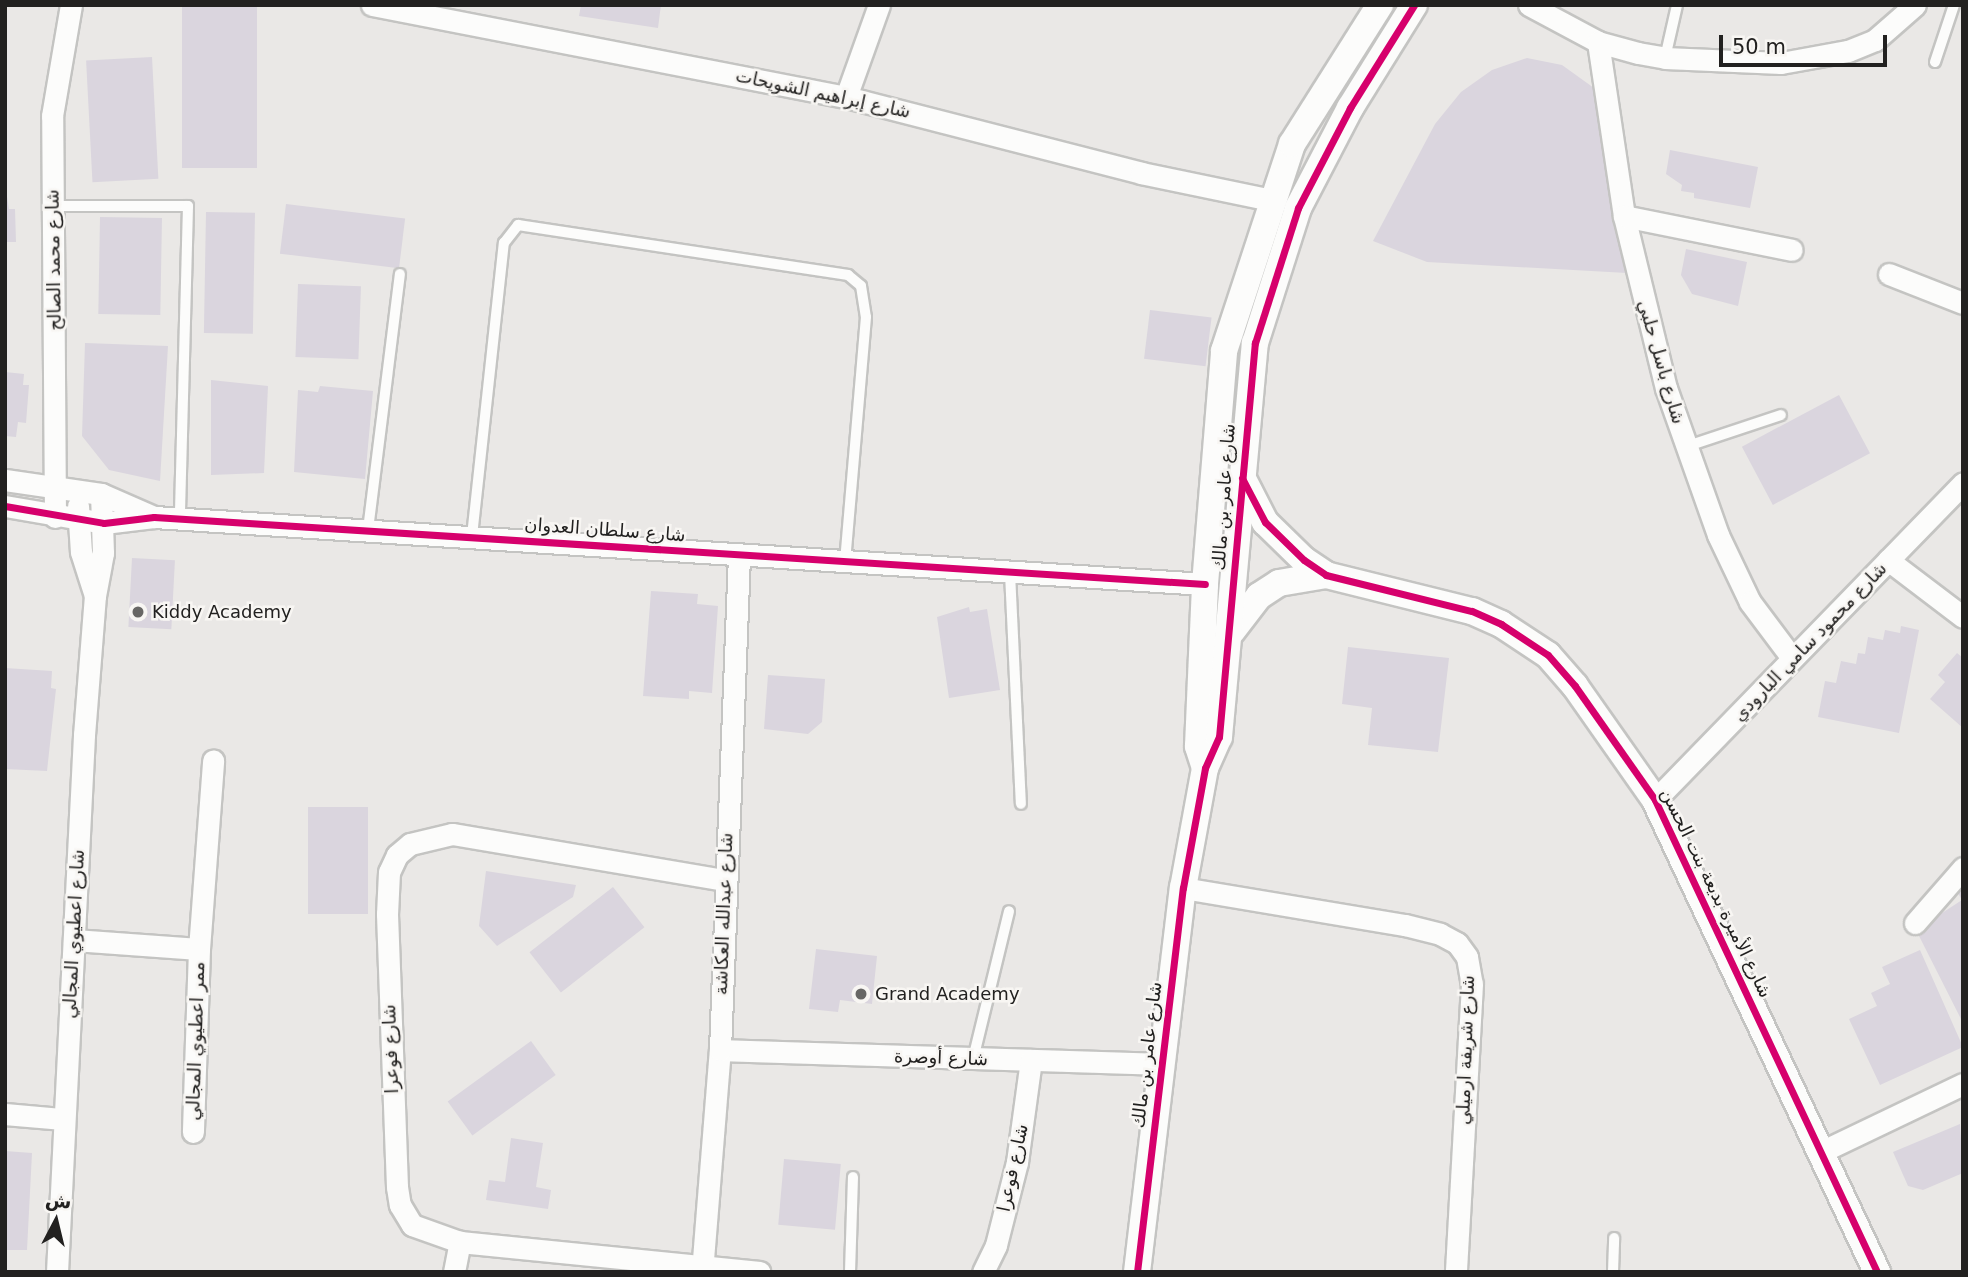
<!DOCTYPE html>
<meta charset="utf-8">
<style>
body{margin:0}
#map{position:relative;width:1968px;height:1277px;overflow:hidden;background:#eae8e6;font-family:"DejaVu Sans","Noto Sans Arabic",sans-serif}
div>[style]{position:absolute}
.building>*{inset:0;background:#dad5de;transform-origin:0 0}
.roads{filter:drop-shadow(2px 0 #c4c4c2) drop-shadow(-2px 0 #c4c4c2) drop-shadow(0 2px #c4c4c2) drop-shadow(0 -2px #c4c4c2)}
.service>*{height:10px;margin:-5px;padding:0 5px;transform-origin:5px;border-radius:5px;background:#fcfcfb}
.minor>*{height:21px;margin:-10.5px;padding:0 10.5px;transform-origin:10.5px;border-radius:10.5px;background:#fcfcfb}
.tertiary>*{height:26px;margin:-13px;padding:0 13px;transform-origin:13px;border-radius:13px;background:#fcfcfb}
.cycleway>*{height:7px;margin:-3.5px;padding:0 3.5px;transform-origin:3.5px;border-radius:3.5px;background:#d6006c}
.dots>*{width:19px;height:19px;translate:-50% -50%;box-sizing:border-box;border:4px solid #f8f6f3;border-radius:50%}
span{translate:-50% -50%;white-space:nowrap;text-align:center;line-height:1.15;-webkit-text-stroke:5px #f8f6f3;paint-order:stroke}
.street-label{font-size:18px;color:#222120}
.poi-label{font-size:18px;color:#222120}
.left{translate:0 -50%;text-align:left}
.frame{position:absolute;inset:0;border:7px solid #222120;pointer-events:none}
.north{position:absolute;left:21px;top:1186px;width:70px;height:70px;-webkit-text-stroke:5px #f8f6f3;paint-order:stroke;rotate:7deg;font-size:19px;font-weight:700;line-height:28px;text-align:center;color:#222120}
.north::after{content:'';display:block;margin:auto;width:24px;height:32px;background:#222120;clip-path:polygon(50% 0,100% 100%,50% 72%,0 100%)}
.scale{position:absolute;left:1719px;top:35px;width:168px;height:32px;box-sizing:border-box;border:4px solid #222120;border-top:0;padding-left:9px;font-size:21px;line-height:24px;white-space:nowrap;color:#222120;-webkit-text-stroke:5px #f8f6f3;paint-order:stroke}
</style>
<div id="map">
<div class="building">
<div style="left:182px;top:5px;width:75px;height:163px"></div>
<div style="clip-path:polygon(581px 5px,661px 5px,658px 28px,579px 16px)"></div>
<div style="left:152px;top:57px;width:122px;height:66px;rotate:87deg"></div>
<div style="clip-path:polygon(1527px 58px,1562px 65px,1594px 88px,1627px 273px,1427px 262px,1373px 241px,1435px 124px,1461px 92px,1492px 70px)"></div>
<div style="clip-path:polygon(1670px 150px,1758px 167px,1750px 208px,1694px 198px,1694px 193px,1681px 191px,1682px 185px,1666px 174px)"></div>
<div style="clip-path:polygon(5px 184px,9px 209px,15px 209px,16px 242px,5px 242px)"></div>
<div style="left:286px;top:204px;width:120px;height:50px;rotate:7deg"></div>
<div style="left:206px;top:212px;width:49px;height:121px;rotate:1deg"></div>
<div style="left:100px;top:217px;width:62px;height:97px;rotate:1deg"></div>
<div style="clip-path:polygon(1686px 249px,1747px 262px,1738px 306px,1692px 294px,1681px 275px)"></div>
<div style="left:298px;top:284px;width:63px;height:73px;rotate:2deg"></div>
<div style="left:1150px;top:310px;width:62px;height:49px;rotate:7deg"></div>
<div style="clip-path:polygon(85px 343px,168px 346px,160px 481px,109px 470px,82px 436px)"></div>
<div style="clip-path:polygon(5px 372px,24px 374px,23px 385px,29px 385px,26px 423px,18px 422px,16px 437px,5px 436px)"></div>
<div style="clip-path:polygon(211px 380px,268px 386px,264px 473px,211px 475px)"></div>
<div style="clip-path:polygon(320px 386px,373px 391px,365px 479px,294px 472px,298px 390px,318px 392px)"></div>
<div style="left:1839px;top:395px;width:66px;height:110px;rotate:62deg"></div>
<div style="left:132px;top:558px;width:43px;height:69px;rotate:3deg"></div>
<div style="clip-path:polygon(651px 591px,698px 594px,697px 604px,718px 606px,712px 693px,689px 691px,689px 699px,643px 696px)"></div>
<div style="clip-path:polygon(969px 607px,970px 612px,987px 609px,1000px 690px,949px 698px,937px 617px)"></div>
<div style="clip-path:polygon(1901px 626px,1919px 630px,1899px 733px,1818px 717px,1825px 681px,1836px 683px,1841px 661px,1856px 664px,1858px 653px,1865px 654px,1868px 637px,1883px 640px,1885px 630px,1900px 633px)"></div>
<div style="clip-path:polygon(1348px 647px,1449px 658px,1438px 752px,1368px 745px,1372px 708px,1342px 704px)"></div>
<div style="clip-path:polygon(1957px 653px,1963px 658px,1963px 728px,1930px 699px,1945px 682px,1938px 675px)"></div>
<div style="clip-path:polygon(5px 668px,52px 671px,51px 688px,56px 689px,47px 771px,5px 769px)"></div>
<div style="clip-path:polygon(768px 675px,825px 679px,822px 722px,808px 734px,764px 729px)"></div>
<div style="left:308px;top:807px;width:60px;height:107px"></div>
<div style="clip-path:polygon(486px 871px,576px 885px,573px 897px,497px 946px,479px 926px)"></div>
<div style="left:613px;top:887px;width:51px;height:106px;rotate:52deg"></div>
<div style="clip-path:polygon(1963px 891px,1963px 1023px,1916px 930px,1962px 900px,1958px 893px)"></div>
<div style="clip-path:polygon(816px 949px,877px 956px,872px 1004px,840px 1000px,838px 1012px,809px 1009px)"></div>
<div style="clip-path:polygon(1920px 950px,1963px 1047px,1880px 1085px,1849px 1019px,1877px 1006px,1871px 993px,1890px 984px,1882px 967px)"></div>
<div style="left:531px;top:1041px;width:42px;height:103px;rotate:54deg"></div>
<div style="clip-path:polygon(1960px 1124px,1963px 1173px,1923px 1190px,1908px 1186px,1893px 1152px)"></div>
<div style="clip-path:polygon(511px 1138px,543px 1143px,536px 1187px,551px 1190px,548px 1209px,486px 1200px,489px 1180px,505px 1182px)"></div>
<div style="clip-path:polygon(5px 1151px,32px 1153px,27px 1250px,5px 1250px)"></div>
<div style="left:784px;top:1159px;width:57px;height:66px;rotate:5deg"></div>
</div>
<div class="roads">
<div class="service">
<div style="left:1665px;top:58px;width:54px;rotate:-77.2deg"></div>
<div style="left:1935px;top:62px;width:60px;rotate:-71.6deg"></div>
<div style="left:54px;top:206px;width:134px"></div>
<div style="left:188px;top:206px;width:314px;rotate:91.5deg"></div>
<div style="left:1685px;top:447px;width:101px;rotate:-18.4deg"></div>
<div style="left:368px;top:530px;width:258px;rotate:-82.9deg"></div>
<div style="left:472px;top:536px;width:295px;rotate:-83.8deg"></div>
<div style="left:504px;top:243px;width:23px;rotate:-52deg"></div>
<div style="left:518px;top:225px;width:334px;rotate:8.6deg"></div>
<div style="left:848px;top:275px;width:17px;rotate:40deg"></div>
<div style="left:861px;top:286px;width:31px;rotate:81deg"></div>
<div style="left:866px;top:317px;width:246px;rotate:94.9deg"></div>
<div style="left:1010px;top:573px;width:231px;rotate:87.3deg"></div>
<div style="left:973px;top:1059px;width:152px;rotate:-76.3deg"></div>
<div style="left:850px;top:1272px;width:95px;rotate:-88.2deg"></div>
<div style="left:1613px;top:1272px;width:34px;rotate:-88deg"></div>
</div>
<div class="minor">
<div style="left:372px;top:5px;width:483px;rotate:11deg"></div>
<div style="left:846px;top:97px;width:305px;rotate:14.4deg"></div>
<div style="left:1141px;top:173px;width:133px;rotate:11.7deg"></div>
<div style="left:1529px;top:5px;width:78px;rotate:28.2deg"></div>
<div style="left:1598px;top:42px;width:41px;rotate:15.4deg"></div>
<div style="left:1638px;top:53px;width:27px;rotate:10deg"></div>
<div style="left:1665px;top:58px;width:116px;rotate:2.5deg"></div>
<div style="left:1781px;top:63px;width:68px;rotate:-10.2deg"></div>
<div style="left:1848px;top:51px;width:29px;rotate:-22deg"></div>
<div style="left:1875px;top:40px;width:53px;rotate:-41.2deg"></div>
<div style="left:1598px;top:42px;width:176px;rotate:81.5deg"></div>
<div style="left:1624px;top:216px;width:177px;rotate:76.3deg"></div>
<div style="left:1666px;top:388px;width:156px;rotate:70.5deg"></div>
<div style="left:1718px;top:535px;width:74px;rotate:64.5deg"></div>
<div style="left:1750px;top:602px;width:70px;rotate:53.1deg"></div>
<div style="left:846px;top:97px;width:98px;rotate:-70.3deg"></div>
<div style="left:1624px;top:216px;width:171px;rotate:11.4deg"></div>
<div style="left:1889px;top:274px;width:79px;rotate:21.4deg"></div>
<div style="left:5px;top:480px;width:97px;rotate:8.3deg"></div>
<div style="left:101px;top:494px;width:58px;rotate:23.5deg"></div>
<div style="left:5px;top:506px;width:100px;rotate:9.7deg"></div>
<div style="left:104px;top:523px;width:50px;rotate:-6.8deg"></div>
<div style="left:154px;top:517px;width:1053px;rotate:3.65deg"></div>
<div style="left:78px;top:506px;width:46px;rotate:86.3deg"></div>
<div style="left:81px;top:552px;width:46px;rotate:72.3deg"></div>
<div style="left:55px;top:517px;width:401px;rotate:-90.4deg"></div>
<div style="left:52px;top:116px;width:113px;rotate:-80.3deg"></div>
<div style="left:1888px;top:560px;width:94px;rotate:37.2deg"></div>
<div style="left:1655px;top:800px;width:442px;rotate:-45.8deg"></div>
<div style="left:724px;top:880px;width:276px;rotate:-170.4deg"></div>
<div style="left:452px;top:834px;width:43px;rotate:166.6deg"></div>
<div style="left:410px;top:844px;width:17px;rotate:140deg"></div>
<div style="left:397px;top:855px;width:19px;rotate:115deg"></div>
<div style="left:389px;top:872px;width:42px;rotate:92.7deg"></div>
<div style="left:387px;top:914px;width:273px;rotate:87.9deg"></div>
<div style="left:397px;top:1187px;width:18px;rotate:81deg"></div>
<div style="left:400px;top:1205px;width:23px;rotate:59deg"></div>
<div style="left:412px;top:1225px;width:51px;rotate:19.5deg"></div>
<div style="left:460px;top:1242px;width:301px;rotate:5.7deg"></div>
<div style="left:1183px;top:888px;width:225px;rotate:9.5deg"></div>
<div style="left:1405px;top:925px;width:36px;rotate:14deg"></div>
<div style="left:1440px;top:934px;width:19px;rotate:28deg"></div>
<div style="left:1457px;top:943px;width:17px;rotate:54deg"></div>
<div style="left:1467px;top:957px;width:27px;rotate:80deg"></div>
<div style="left:1472px;top:984px;width:288px;rotate:93.2deg"></div>
<div style="left:1915px;top:923px;width:73px;rotate:-48.9deg"></div>
<div style="left:74px;top:940px;width:125px;rotate:4.1deg"></div>
<div style="left:199px;top:949px;width:183px;rotate:91.9deg"></div>
<div style="left:199px;top:949px;width:189px;rotate:-85.7deg"></div>
<div style="left:720px;top:1050px;width:442px;rotate:1.8deg"></div>
<div style="left:5px;top:1114px;width:57px;rotate:5deg"></div>
<div style="left:1823px;top:1151px;width:155px;rotate:-25.6deg"></div>
<div style="left:57px;top:1272px;width:538px;rotate:-87.12deg"></div>
<div style="left:84px;top:735px;width:139px;rotate:-85.5deg"></div>
<div style="left:95px;top:596px;width:44px;rotate:-79.5deg"></div>
<div style="left:103px;top:553px;width:59px;rotate:-91.9deg"></div>
<div style="left:454px;top:1272px;width:31px;rotate:-79deg"></div>
<div style="left:702px;top:1272px;width:223px;rotate:-85.4deg"></div>
<div style="left:720px;top:1050px;width:493px;rotate:-87.8deg"></div>
<div style="left:983px;top:1272px;width:30px;rotate:-64deg"></div>
<div style="left:996px;top:1245px;width:86px;rotate:-75.8deg"></div>
<div style="left:1017px;top:1162px;width:103px;rotate:-82.2deg"></div>
</div>
<div class="tertiary">
<div style="left:1242px;top:477px;width:51px;rotate:62.9deg"></div>
<div style="left:1265px;top:522px;width:54px;rotate:44.3deg"></div>
<div style="left:1304px;top:560px;width:27px;rotate:34deg"></div>
<div style="left:1326px;top:575px;width:150px;rotate:13.9deg"></div>
<div style="left:1472px;top:611px;width:32px;rotate:24deg"></div>
<div style="left:1501px;top:624px;width:56px;rotate:33.4deg"></div>
<div style="left:1548px;top:655px;width:41px;rotate:48.9deg"></div>
<div style="left:1575px;top:686px;width:139px;rotate:54.9deg"></div>
<div style="left:1655px;top:800px;width:522px;rotate:64.81deg"></div>
<div style="left:1232px;top:631px;width:44px;rotate:-52.4deg"></div>
<div style="left:1259px;top:596px;width:24px;rotate:-33deg"></div>
<div style="left:1279px;top:583px;width:48px;rotate:-9.7deg"></div>
<div style="left:1205px;top:768px;width:23px;rotate:-108deg"></div>
<div style="left:1198px;top:746px;width:162px;rotate:-87.5deg"></div>
<div style="left:1205px;top:584px;width:234px;rotate:-85.3deg"></div>
<div style="left:1224px;top:351px;width:218px;rotate:-71.8deg"></div>
<div style="left:1292px;top:144px;width:165px;rotate:-57.7deg"></div>
<div style="left:1137px;top:1272px;width:387px;rotate:-83.2deg"></div>
<div style="left:1183px;top:888px;width:122px;rotate:-79.6deg"></div>
<div style="left:1205px;top:768px;width:34px;rotate:-66deg"></div>
<div style="left:1219px;top:737px;width:396px;rotate:-84.8deg"></div>
<div style="left:1255px;top:343px;width:142px;rotate:-72.3deg"></div>
<div style="left:1298px;top:208px;width:113px;rotate:-62.5deg"></div>
<div style="left:1350px;top:108px;width:121px;rotate:-58.1deg"></div>
</div>
</div>
<div class="cycleway">
<div style="left:1242px;top:478px;width:50px;rotate:62.4deg"></div>
<div style="left:1265px;top:522px;width:54px;rotate:44.3deg"></div>
<div style="left:1304px;top:560px;width:27px;rotate:34deg"></div>
<div style="left:1326px;top:575px;width:150px;rotate:13.9deg"></div>
<div style="left:1472px;top:611px;width:32px;rotate:24deg"></div>
<div style="left:1501px;top:624px;width:56px;rotate:33.4deg"></div>
<div style="left:1548px;top:655px;width:41px;rotate:48.9deg"></div>
<div style="left:1575px;top:686px;width:139px;rotate:54.9deg"></div>
<div style="left:1655px;top:800px;width:522px;rotate:64.81deg"></div>
<div style="left:5px;top:506px;width:100px;rotate:9.7deg"></div>
<div style="left:104px;top:523px;width:50px;rotate:-6.8deg"></div>
<div style="left:154px;top:517px;width:1053px;rotate:3.65deg"></div>
<div style="left:1137px;top:1272px;width:387px;rotate:-83.2deg"></div>
<div style="left:1183px;top:888px;width:122px;rotate:-79.6deg"></div>
<div style="left:1205px;top:768px;width:34px;rotate:-66deg"></div>
<div style="left:1219px;top:737px;width:396px;rotate:-84.8deg"></div>
<div style="left:1255px;top:343px;width:142px;rotate:-72.3deg"></div>
<div style="left:1298px;top:208px;width:113px;rotate:-62.5deg"></div>
<div style="left:1350px;top:108px;width:121px;rotate:-58.1deg"></div>
</div>
<div class="dots">
<div style="left:138px;top:612px;background:#686765"></div>
<div style="left:861px;top:994px;background:#686765"></div>
</div>
<div class="street-label">
<span style="left:823px;top:94px;rotate:12deg">شارع إبراهيم الشويحات</span>
<span style="left:54px;top:260px;rotate:-91deg">شارع محمد الصالح</span>
<span style="left:1661px;top:362px;rotate:74deg">شارع باسل حلبي</span>
<span style="left:1224px;top:497px;rotate:-86deg">شارع عامر بن مالك</span>
<span style="left:605px;top:530px;rotate:4deg">شارع سلطان العدوان</span>
<span style="left:1810px;top:642px;rotate:-46deg">شارع محمود سامي البارودي</span>
<span style="left:1716px;top:893px;rotate:64deg">شارع الأميرة بديعة بنت الحسن</span>
<span style="left:724px;top:914px;rotate:-88deg">شارع عبدالله العكاشة</span>
<span style="left:74px;top:934px;rotate:-87deg">شارع اعطيوي المجالي</span>
<span style="left:196px;top:1041px;rotate:-88deg">ممر اعطيوي المجالي</span>
<span style="left:391px;top:1049px;rotate:-92deg">شارع فوعرا</span>
<span style="left:1466px;top:1050px;rotate:-88deg">شارع شريفة ارميلي</span>
<span style="left:1147px;top:1055px;rotate:-83deg">شارع عامر بن مالك</span>
<span style="left:941px;top:1058px;rotate:2deg">شارع أوصرة</span>
<span style="left:1013px;top:1168px;rotate:-78deg">شارع فوعرا</span>
</div>
<div class="poi-label">
<span class="left" style="left:152px;top:612px">Kiddy Academy</span>
<span class="left" style="left:875px;top:994px">Grand Academy</span>
</div>
<div class="frame"></div>
<div class="north">ش</div>
<div class="scale">50 m</div>
</div>
